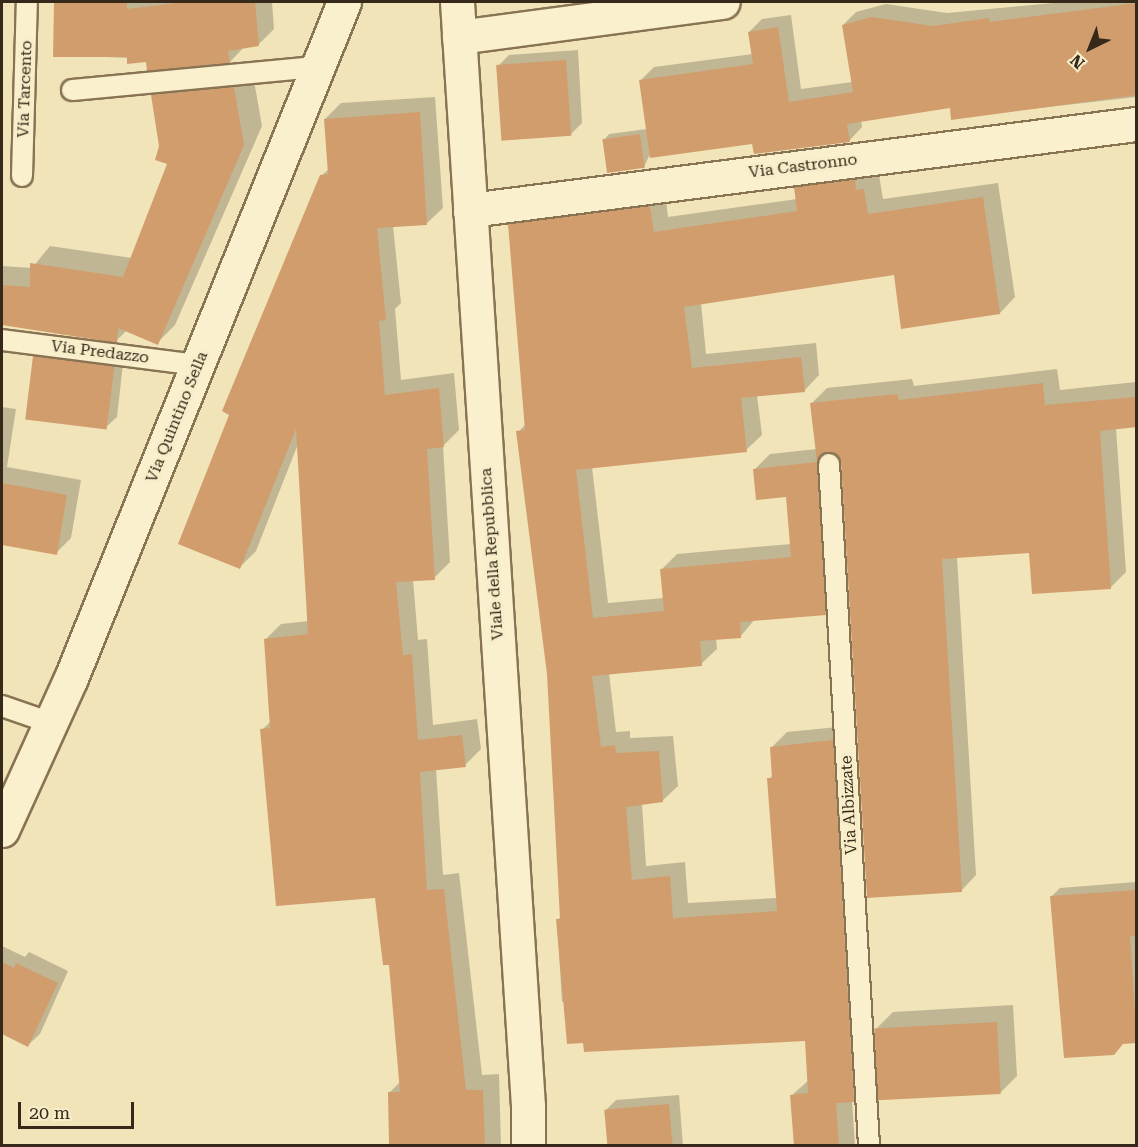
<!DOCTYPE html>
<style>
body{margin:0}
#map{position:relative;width:1138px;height:1147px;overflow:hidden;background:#f1e4b9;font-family:"Roboto Serif",serif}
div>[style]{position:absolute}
.shadow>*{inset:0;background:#0003}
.building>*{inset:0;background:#d29d6c;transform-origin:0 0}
.roads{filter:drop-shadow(2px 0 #887353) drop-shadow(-2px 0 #887353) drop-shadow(0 2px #887353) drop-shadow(0 -2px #887353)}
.service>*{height:20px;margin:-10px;padding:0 10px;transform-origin:10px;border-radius:10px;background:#fbf0cd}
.minor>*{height:33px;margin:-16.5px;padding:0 16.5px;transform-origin:16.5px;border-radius:16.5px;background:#fbf0cd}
.tertiary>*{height:33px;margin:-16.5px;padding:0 16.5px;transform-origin:16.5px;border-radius:16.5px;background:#fbf0cd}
span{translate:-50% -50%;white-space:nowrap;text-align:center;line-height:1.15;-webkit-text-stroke:6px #f8edc9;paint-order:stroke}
.street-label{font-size:16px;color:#362919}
.frame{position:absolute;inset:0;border:3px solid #362919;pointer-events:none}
.north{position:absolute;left:1060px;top:18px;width:60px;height:60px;-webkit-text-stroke:4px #f8edc9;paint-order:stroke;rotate:223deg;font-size:16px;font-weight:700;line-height:24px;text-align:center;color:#362919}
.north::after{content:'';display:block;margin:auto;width:21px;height:27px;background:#362919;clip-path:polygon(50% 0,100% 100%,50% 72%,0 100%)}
.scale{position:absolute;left:18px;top:1102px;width:116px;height:27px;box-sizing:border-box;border:3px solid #362919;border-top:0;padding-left:8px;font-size:18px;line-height:21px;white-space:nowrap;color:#362919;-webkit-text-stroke:4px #f8edc9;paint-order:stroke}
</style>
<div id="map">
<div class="shadow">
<div style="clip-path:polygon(55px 2px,272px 2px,274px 29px,258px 45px,244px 47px,230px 62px,54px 55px)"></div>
<div style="clip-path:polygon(1064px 2px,1136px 2px,1136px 97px,952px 118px,951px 106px,861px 120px,862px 127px,849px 141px,754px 142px,649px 156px,644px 167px,604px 140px,609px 134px,647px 129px,641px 80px,654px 67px,753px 54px,749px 32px,762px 19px,791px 15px,801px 89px,852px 82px,843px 25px,856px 12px,886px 4px,947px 13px)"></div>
<div style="clip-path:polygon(578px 50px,582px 123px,571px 134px,498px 66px,509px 55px)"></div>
<div style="clip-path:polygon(252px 69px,262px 126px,175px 325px,157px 343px,127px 330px,116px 341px,2px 323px,2px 266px,32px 268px,50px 246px,132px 258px,169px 163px,161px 146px,153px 95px,171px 77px)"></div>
<div style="clip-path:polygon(435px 97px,443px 208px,427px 223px,393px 226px,401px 303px,395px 309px,401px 380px,454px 373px,459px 430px,443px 446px,450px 562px,434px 578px,413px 579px,418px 640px,427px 639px,433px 725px,477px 719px,481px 749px,465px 765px,436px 769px,443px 875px,459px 873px,482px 1075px,499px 1074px,501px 1146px,391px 1146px,389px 1093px,401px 1081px,391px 963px,376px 896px,262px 730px,271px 721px,265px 640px,281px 624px,309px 621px,298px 444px,256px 551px,240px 567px,321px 176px,329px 169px,325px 119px,341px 103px)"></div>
<div style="clip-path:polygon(870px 165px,871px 176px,879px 175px,883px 199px,998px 183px,1015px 297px,1000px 313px,895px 273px,701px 303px,706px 354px,816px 343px,819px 375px,804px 391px,757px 395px,762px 435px,746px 450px,592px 467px,608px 603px,664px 598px,662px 569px,677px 554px,791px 544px,787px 496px,755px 469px,770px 454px,817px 449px,811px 404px,827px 388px,912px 379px,914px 386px,1057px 369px,1060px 390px,1136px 382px,1136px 425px,1116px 428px,1126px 572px,1111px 587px,1030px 551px,957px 557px,976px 875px,961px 891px,842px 463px,836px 452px,832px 452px,840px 599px,825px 614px,755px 619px,740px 637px,716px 638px,717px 649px,701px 664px,609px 673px,616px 732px,630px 731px,630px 738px,673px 736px,678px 786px,662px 801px,642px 804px,646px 866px,685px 862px,688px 903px,777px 898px,769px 779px,774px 774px,772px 747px,787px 732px,848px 726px,869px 1085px,852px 1101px,855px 1146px,795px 1146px,792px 1095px,809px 1080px,806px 1040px,585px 1041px,565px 1001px,562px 1002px,557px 920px,562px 916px,548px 674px,518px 432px,526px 424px,509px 225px,525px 209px,665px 191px,668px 217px,797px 199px,795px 188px,811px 172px)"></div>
<div style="clip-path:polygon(46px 345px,124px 355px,117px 417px,105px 428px,35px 357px)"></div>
<div style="clip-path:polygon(2px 407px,16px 409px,7px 467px,81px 480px,71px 538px,56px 553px,2px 544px)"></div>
<div style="clip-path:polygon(1136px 882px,1136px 1042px,1051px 897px,1060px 888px)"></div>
<div style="clip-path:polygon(2px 946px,25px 957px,29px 952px,68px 971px,40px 1034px,28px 1045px,2px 1033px)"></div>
<div style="clip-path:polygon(1013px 1005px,1017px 1076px,1000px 1093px,876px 1029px,893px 1012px)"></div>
<div style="clip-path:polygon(679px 1095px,683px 1146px,609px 1146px,606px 1110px,616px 1100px)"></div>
</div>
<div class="building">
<div style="clip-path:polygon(54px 2px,127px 2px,127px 9px,186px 2px,255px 2px,259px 46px,228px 51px,230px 63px,147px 71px,146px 62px,127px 64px,127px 57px,53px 57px)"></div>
<div style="clip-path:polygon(1137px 3px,1137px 95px,951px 120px,950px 108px,847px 124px,850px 142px,754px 154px,752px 144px,650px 158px,639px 80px,753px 64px,748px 32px,778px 27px,789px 102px,853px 92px,842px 25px,872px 17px,933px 26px,989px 18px,989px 22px)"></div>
<div style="left:566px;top:60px;width:76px;height:70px;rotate:86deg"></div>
<div style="clip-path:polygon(234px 87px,244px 145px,158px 345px,118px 328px,117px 343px,2px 325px,2px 285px,30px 287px,30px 263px,123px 277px,167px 164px,155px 160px,159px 146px,151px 95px)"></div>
<div style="clip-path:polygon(420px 112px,427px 225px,377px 228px,386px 320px,379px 321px,385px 395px,439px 388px,444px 447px,427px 449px,435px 580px,396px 582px,403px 655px,412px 654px,418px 740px,462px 735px,466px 767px,420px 772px,427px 890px,444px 889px,466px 1090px,483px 1090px,485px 1146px,389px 1146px,388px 1092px,400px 1092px,389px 965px,383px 965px,375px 898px,276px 906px,260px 729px,270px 728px,264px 639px,308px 634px,296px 429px,240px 569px,178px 544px,229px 415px,222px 411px,320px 175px,328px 174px,324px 119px)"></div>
<div style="left:640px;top:134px;width:34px;height:38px;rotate:82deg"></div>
<div style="clip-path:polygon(855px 179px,856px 190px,864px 189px,868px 214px,983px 197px,1000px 314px,901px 329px,894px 275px,684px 307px,692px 368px,801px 357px,805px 392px,741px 398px,747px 452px,576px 470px,593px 618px,664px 611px,660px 569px,791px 557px,786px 497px,756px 500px,753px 469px,817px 462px,810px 403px,897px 394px,899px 400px,1043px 383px,1045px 405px,1137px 397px,1137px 427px,1100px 431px,1111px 589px,1032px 594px,1029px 553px,942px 559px,962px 892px,867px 898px,841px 463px,835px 454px,823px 454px,817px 465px,826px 615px,740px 622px,741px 638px,700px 641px,702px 666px,592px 676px,601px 747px,615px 745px,616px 753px,659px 751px,663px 802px,626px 807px,632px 880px,670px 876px,673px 918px,777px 911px,767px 778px,772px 778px,770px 747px,833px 740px,854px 1102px,836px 1103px,839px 1146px,794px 1146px,790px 1095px,808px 1093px,805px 1041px,584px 1052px,583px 1043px,567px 1044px,556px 919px,560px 919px,547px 674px,516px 431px,525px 430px,508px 224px,650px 206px,654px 232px,797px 211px,794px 187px)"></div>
<div style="left:33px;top:356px;width:82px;height:64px;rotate:7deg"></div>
<div style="clip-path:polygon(2px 483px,67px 495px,57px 555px,2px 545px)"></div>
<div style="clip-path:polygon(1137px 890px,1137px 936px,1130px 936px,1137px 1043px,1123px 1044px,1114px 1055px,1064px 1058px,1050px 896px)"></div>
<div style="clip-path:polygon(2px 962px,14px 968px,16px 963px,58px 983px,28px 1047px,2px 1034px)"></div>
<div style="left:997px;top:1022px;width:72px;height:123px;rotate:87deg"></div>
<div style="left:669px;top:1104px;width:42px;height:65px;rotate:85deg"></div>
</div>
<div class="roads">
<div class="service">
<div style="left:72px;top:90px;width:245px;rotate:-5.4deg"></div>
<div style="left:22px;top:176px;width:174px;rotate:-88.4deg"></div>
<div style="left:2px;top:340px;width:198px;rotate:7.3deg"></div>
<div style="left:829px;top:464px;width:683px;rotate:86.64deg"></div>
<div style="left:2px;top:706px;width:52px;rotate:19.1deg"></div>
</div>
<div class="minor">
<div style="left:459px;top:37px;width:266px;rotate:-7.6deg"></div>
<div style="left:470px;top:210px;width:672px;rotate:-7.36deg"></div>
<div style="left:2px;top:830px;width:167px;rotate:-65.6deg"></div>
<div style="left:71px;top:678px;width:729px;rotate:-68.01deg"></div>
</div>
<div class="tertiary">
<div style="left:457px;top:2px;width:1106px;rotate:86.32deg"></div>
<div style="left:528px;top:1106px;width:40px;rotate:90deg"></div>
</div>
</div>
<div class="street-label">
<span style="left:25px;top:89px;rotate:-88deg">Via Tarcento</span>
<span style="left:803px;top:166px;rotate:-7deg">Via Castronno</span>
<span style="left:100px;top:352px;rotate:7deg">Via Predazzo</span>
<span style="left:177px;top:417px;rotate:-68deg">Via Quintino Sella</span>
<span style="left:492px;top:554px;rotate:-94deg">Viale della Repubblica</span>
<span style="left:849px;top:805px;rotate:-93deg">Via Albizzate</span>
</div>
<div class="frame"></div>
<div class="north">N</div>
<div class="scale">20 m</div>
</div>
